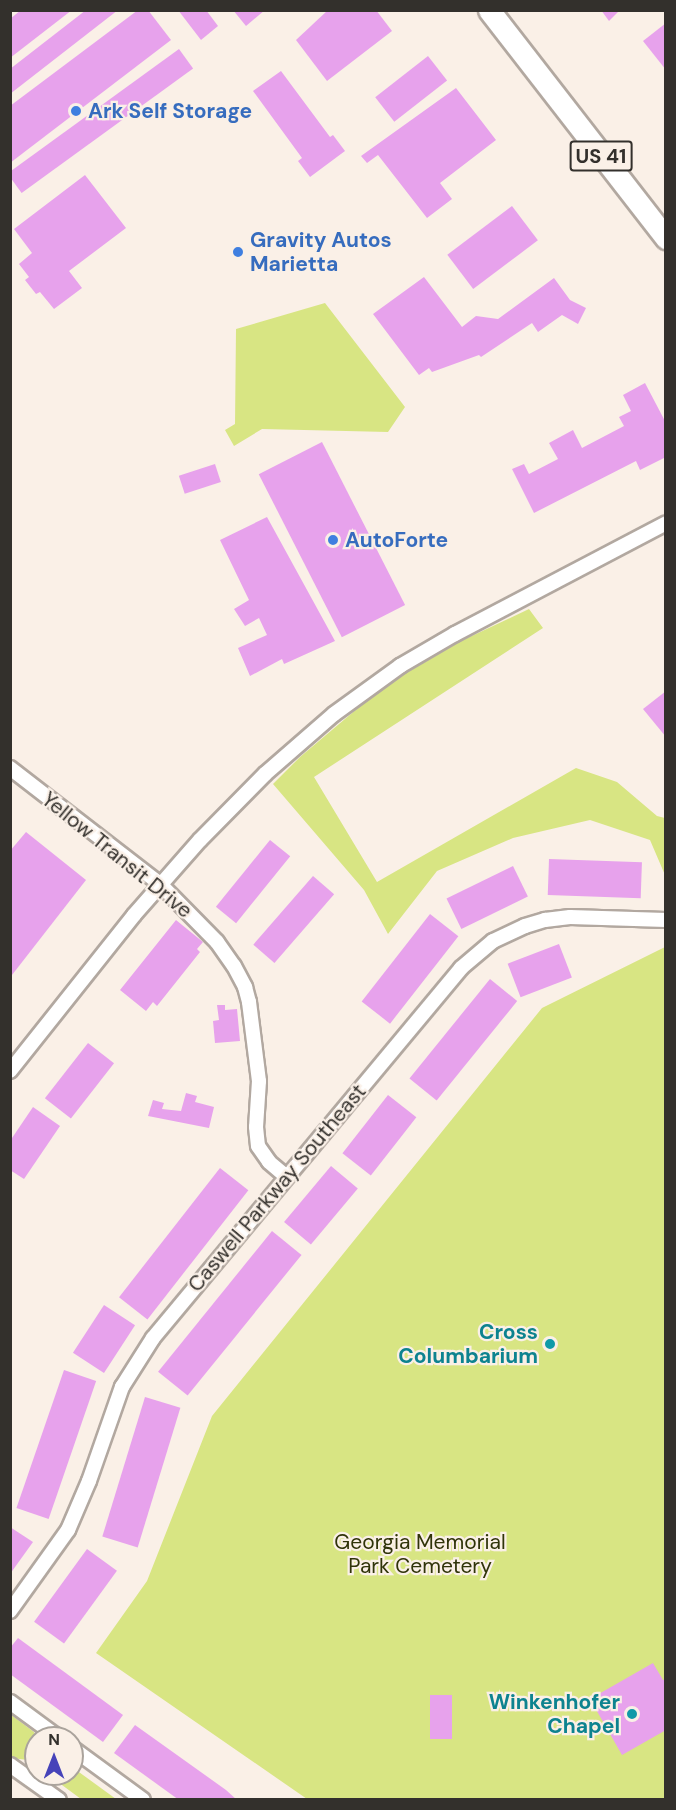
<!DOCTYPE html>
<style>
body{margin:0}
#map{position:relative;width:676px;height:1810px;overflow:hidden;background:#faf0e7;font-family:"DM Sans",sans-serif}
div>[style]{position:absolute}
.green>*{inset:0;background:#d8e583}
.building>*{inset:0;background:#e7a2ec;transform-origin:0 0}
.roads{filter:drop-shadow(2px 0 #b2a8a0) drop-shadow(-2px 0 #b2a8a0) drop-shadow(0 2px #b2a8a0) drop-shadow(0 -2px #b2a8a0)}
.minor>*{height:14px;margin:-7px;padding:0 7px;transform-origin:7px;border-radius:7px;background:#fff}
.primary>*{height:21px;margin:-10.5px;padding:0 10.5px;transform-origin:10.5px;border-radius:10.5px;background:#fff}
.dots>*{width:16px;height:16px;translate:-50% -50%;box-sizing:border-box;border:3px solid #faf0e7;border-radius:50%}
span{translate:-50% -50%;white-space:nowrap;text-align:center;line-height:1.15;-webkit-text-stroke:4.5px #faf0e7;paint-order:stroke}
.shield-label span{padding:2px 4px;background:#faf0e7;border:2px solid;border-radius:4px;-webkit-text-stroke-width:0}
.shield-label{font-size:20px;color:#33302c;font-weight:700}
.shop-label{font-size:21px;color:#366cbe;font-weight:700}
.left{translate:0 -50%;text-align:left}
.street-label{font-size:21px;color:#33302c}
.culture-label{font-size:21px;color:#0d838f;font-weight:700}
.right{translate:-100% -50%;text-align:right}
.park-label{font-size:21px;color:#303409}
.frame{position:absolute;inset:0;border:12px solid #33302c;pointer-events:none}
.north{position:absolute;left:24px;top:1726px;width:60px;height:60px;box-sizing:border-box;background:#faf0e7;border:2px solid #aaa39c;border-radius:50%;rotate:0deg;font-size:16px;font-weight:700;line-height:24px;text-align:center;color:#33302c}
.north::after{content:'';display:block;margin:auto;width:21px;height:27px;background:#4643b9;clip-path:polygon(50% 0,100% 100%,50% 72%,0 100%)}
</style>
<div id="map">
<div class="green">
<div style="clip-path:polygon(325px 303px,405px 407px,388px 432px,262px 429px,234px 446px,225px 430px,235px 424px,236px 329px)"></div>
<div style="clip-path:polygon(529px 609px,543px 628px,314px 777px,377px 882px,576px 768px,617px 782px,657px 816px,665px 818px,665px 875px,650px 840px,590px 820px,513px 838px,437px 871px,388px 934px,364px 890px,273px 784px,300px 757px,384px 686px,459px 642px)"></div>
<div style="clip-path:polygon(665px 947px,665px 1799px,307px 1799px,96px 1653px,147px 1581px,212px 1416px,542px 1008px)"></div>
<div style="clip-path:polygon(10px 1714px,34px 1732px,37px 1738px,36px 1766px,28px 1760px,11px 1758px)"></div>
<div style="clip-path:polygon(72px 1767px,116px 1799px,81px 1799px,47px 1774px,72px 1774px)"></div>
</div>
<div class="building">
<div style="clip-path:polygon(21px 10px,72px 10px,10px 58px,10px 19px)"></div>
<div style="clip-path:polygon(86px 10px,118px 10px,10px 94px,10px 69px)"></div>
<div style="clip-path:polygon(138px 10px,148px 10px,171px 40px,10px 163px,10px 106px)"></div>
<div style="clip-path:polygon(178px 10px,206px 10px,218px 26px,201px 40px)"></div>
<div style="clip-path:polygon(233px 10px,265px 10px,246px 26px)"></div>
<div style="clip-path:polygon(328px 10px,376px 10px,392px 31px,327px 81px,296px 40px)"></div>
<div style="clip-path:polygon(601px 10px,620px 10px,609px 21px)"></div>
<div style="clip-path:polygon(666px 23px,666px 70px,643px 41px)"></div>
<div style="left:179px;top:49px;width:24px;height:212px;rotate:54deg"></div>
<div style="left:428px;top:56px;width:31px;height:67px;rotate:52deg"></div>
<div style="clip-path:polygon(281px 71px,330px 137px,333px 135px,345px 151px,310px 177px,298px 161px,302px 158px,253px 91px)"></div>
<div style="clip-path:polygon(456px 88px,496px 140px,440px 183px,452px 199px,427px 218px,378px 155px,367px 163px,361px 156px)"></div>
<div style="clip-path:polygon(85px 175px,126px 228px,69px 271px,82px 288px,54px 309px,40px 292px,36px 294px,25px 280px,29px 277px,19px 264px,32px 253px,14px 229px)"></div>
<div style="left:512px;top:206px;width:43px;height:81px;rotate:53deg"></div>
<div style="clip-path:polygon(424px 277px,462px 327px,476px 316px,498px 319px,554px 278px,570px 300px,586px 308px,578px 324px,562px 315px,538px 332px,532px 323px,481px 357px,479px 355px,432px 372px,429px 368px,419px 375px,373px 314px)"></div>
<div style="clip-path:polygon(645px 383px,666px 423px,666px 457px,640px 470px,636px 461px,534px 513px,512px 469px,524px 464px,529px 474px,558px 459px,549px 443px,573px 430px,582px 448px,624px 426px,619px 417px,631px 411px,623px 395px)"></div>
<div style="left:322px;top:442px;width:183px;height:71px;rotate:63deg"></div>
<div style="left:215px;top:464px;width:19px;height:38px;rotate:72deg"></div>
<div style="clip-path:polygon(267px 517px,335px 641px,284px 664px,282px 659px,250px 676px,238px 648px,267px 635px,259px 618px,245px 626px,234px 609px,249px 600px,220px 540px)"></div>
<div style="clip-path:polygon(666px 691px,666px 737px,643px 709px)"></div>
<div style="clip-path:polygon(26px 832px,86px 880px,12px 975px,10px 851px)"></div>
<div style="left:270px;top:840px;width:26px;height:86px;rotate:39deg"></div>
<div style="left:549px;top:859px;width:93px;height:36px;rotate:2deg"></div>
<div style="left:513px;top:866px;width:34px;height:74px;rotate:64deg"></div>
<div style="left:313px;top:876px;width:28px;height:91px;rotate:41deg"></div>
<div style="left:430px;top:914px;width:36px;height:111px;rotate:38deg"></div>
<div style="clip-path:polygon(176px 920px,203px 942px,197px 949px,200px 952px,157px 1006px,153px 1002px,146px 1011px,120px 990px)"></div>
<div style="left:559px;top:944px;width:36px;height:55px;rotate:69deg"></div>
<div style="left:490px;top:979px;width:35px;height:128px;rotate:39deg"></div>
<div style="clip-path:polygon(217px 1005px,225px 1005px,225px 1010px,237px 1009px,240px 1041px,215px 1043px,213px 1021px,219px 1020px)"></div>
<div style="left:88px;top:1043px;width:33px;height:70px;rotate:38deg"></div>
<div style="clip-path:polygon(186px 1093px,197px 1096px,195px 1102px,214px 1107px,209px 1128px,148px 1116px,153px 1100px,164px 1103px,162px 1109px,181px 1111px)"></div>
<div style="left:388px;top:1095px;width:36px;height:74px;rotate:38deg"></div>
<div style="clip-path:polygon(33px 1107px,60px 1126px,24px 1179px,10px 1170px,10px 1141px)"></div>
<div style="left:331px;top:1166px;width:35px;height:73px;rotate:40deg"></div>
<div style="left:220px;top:1168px;width:36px;height:164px;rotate:38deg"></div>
<div style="left:272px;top:1231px;width:38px;height:181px;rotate:39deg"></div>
<div style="left:104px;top:1305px;width:37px;height:57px;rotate:33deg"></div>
<div style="left:64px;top:1370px;width:34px;height:146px;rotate:19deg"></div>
<div style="left:145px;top:1397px;width:37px;height:146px;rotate:17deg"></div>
<div style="clip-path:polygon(10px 1527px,33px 1542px,10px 1574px)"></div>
<div style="left:87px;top:1549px;width:37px;height:90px;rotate:36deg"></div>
<div style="clip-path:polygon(18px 1638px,123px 1715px,103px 1742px,10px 1674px,10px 1648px)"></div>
<div style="clip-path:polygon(653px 1663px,663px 1680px,666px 1679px,666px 1730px,622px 1755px,590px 1699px)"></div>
<div style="left:430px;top:1695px;width:22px;height:44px"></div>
<div style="clip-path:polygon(135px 1725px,226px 1790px,237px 1800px,179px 1800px,114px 1753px)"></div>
</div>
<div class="roads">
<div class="minor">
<div style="left:10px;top:768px;width:190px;rotate:37.7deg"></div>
<div style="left:160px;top:884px;width:81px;rotate:45.5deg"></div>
<div style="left:217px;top:942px;width:29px;rotate:55deg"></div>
<div style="left:234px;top:966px;width:24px;rotate:62deg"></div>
<div style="left:245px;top:987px;width:16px;rotate:75deg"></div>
<div style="left:249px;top:1002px;width:80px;rotate:82.8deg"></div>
<div style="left:259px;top:1081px;width:46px;rotate:93.7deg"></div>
<div style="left:256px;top:1127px;width:19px;rotate:84deg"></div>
<div style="left:258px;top:1146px;width:19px;rotate:55deg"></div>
<div style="left:269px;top:1162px;width:23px;rotate:40deg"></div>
<div style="left:10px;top:1071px;width:199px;rotate:-51.5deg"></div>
<div style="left:134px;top:915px;width:100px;rotate:-48.7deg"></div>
<div style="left:200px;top:840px;width:93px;rotate:-45.4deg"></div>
<div style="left:265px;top:774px;width:91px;rotate:-41deg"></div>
<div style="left:334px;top:714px;width:82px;rotate:-36deg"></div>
<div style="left:400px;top:666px;width:64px;rotate:-30.2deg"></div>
<div style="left:455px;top:634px;width:238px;rotate:-27.7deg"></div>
<div style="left:10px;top:1611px;width:100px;rotate:-54.4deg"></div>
<div style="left:68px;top:1530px;width:53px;rotate:-66.8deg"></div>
<div style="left:89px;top:1481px;width:100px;rotate:-70.7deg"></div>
<div style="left:122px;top:1387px;width:58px;rotate:-57.7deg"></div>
<div style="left:153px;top:1338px;width:481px;rotate:-50.2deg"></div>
<div style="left:461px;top:968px;width:42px;rotate:-40.2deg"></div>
<div style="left:493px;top:941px;width:35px;rotate:-25deg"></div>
<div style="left:525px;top:926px;width:21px;rotate:-17deg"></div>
<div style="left:545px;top:920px;width:25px;rotate:-7deg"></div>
<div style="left:570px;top:917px;width:96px;rotate:1.8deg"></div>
<div style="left:10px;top:1702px;width:61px;rotate:36.3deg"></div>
<div style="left:72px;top:1748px;width:88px;rotate:36.2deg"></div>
<div style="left:10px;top:1765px;width:60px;rotate:35.5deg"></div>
</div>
<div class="primary">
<div style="left:489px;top:10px;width:289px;rotate:52.2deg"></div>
</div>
</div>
<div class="dots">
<div style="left:76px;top:111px;background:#3f7fe0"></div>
<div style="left:238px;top:252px;background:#3f7fe0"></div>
<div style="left:333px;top:540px;background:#3f7fe0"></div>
<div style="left:550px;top:1344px;background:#0f9aa8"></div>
<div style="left:632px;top:1714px;background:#0f9aa8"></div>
</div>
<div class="shield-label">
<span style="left:601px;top:156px">US 41</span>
</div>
<div class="shop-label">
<span class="left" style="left:88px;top:111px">Ark Self Storage</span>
<span class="left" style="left:250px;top:252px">Gravity Autos<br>Marietta</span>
<span class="left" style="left:345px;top:540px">AutoForte</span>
</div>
<div class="street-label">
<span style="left:117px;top:855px;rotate:39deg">Yellow Transit Drive</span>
<span style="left:277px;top:1188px;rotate:-50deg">Caswell Parkway Southeast</span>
</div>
<div class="culture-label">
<span class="right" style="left:538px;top:1344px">Cross<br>Columbarium</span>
<span class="right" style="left:620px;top:1714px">Winkenhofer<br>Chapel</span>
</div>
<div class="park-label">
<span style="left:420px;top:1554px">Georgia Memorial<br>Park Cemetery</span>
</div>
<div class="frame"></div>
<div class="north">N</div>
</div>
